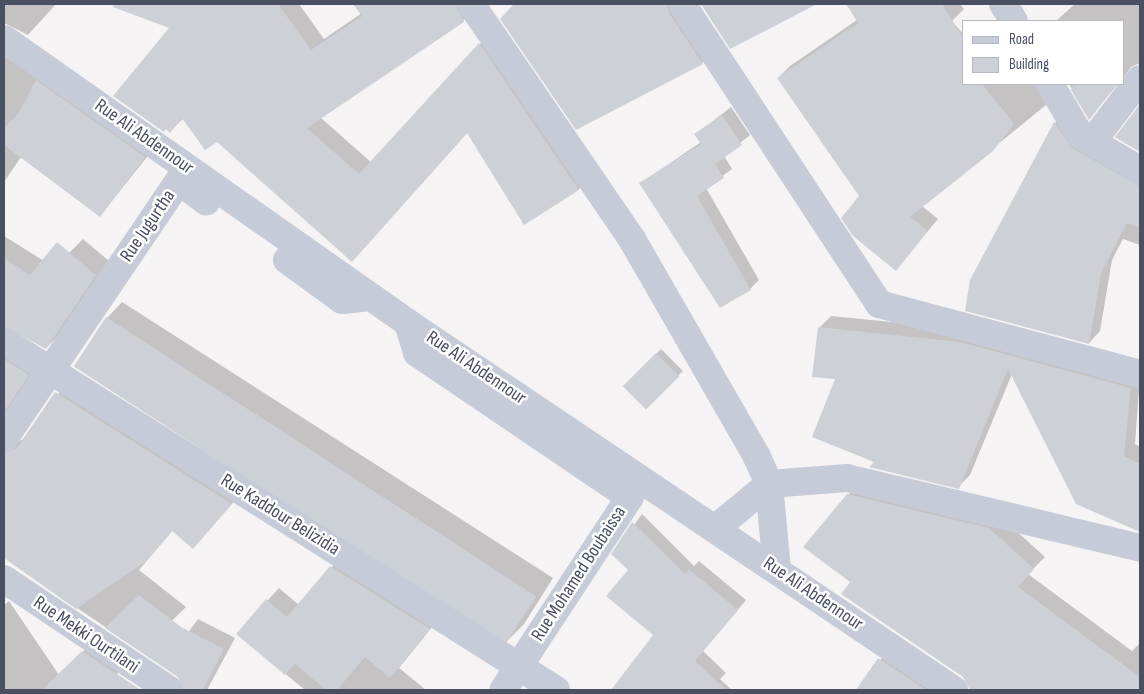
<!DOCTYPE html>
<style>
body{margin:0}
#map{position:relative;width:1144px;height:694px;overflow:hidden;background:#f5f3f3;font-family:"Sofia Sans Condensed",sans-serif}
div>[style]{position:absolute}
.shadow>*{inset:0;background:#0003;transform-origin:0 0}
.building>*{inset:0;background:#ced0d8;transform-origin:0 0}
.minor>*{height:28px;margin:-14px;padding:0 14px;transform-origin:14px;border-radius:14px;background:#c6cbd8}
span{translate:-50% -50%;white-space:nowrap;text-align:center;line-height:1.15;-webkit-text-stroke:5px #fff;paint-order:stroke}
.street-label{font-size:19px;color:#485062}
.frame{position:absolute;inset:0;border:5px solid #485062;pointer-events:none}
.legend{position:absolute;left:962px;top:20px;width:162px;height:65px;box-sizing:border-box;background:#fff;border:1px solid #b6b9c0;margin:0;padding:6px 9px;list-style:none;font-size:15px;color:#485062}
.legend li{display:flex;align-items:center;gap:10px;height:25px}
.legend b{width:25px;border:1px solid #b6b9c0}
</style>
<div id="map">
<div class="shadow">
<div style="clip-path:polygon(4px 4px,56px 4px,28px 35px,4px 23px)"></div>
<div style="clip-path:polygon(119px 4px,299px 4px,324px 39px,362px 13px,354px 4px,473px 4px,476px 8px,463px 21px,321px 118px,372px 163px,491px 32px,591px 177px,579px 189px,524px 223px,468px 132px,364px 248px,184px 118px,170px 131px,171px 27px,118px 8px)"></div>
<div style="clip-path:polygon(516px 4px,683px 4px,714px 51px,702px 63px,502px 19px)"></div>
<div style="clip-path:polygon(709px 4px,805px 4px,795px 14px,705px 8px)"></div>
<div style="clip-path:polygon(858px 4px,960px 4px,964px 9px,952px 21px,963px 34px,963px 84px,1051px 84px,1057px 96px,922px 206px,938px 219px,896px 269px,860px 196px,778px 78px,790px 66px,857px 20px,852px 11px)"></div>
<div style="clip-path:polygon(1075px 4px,1140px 4px,1140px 63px,1131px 67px,1123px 78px,1123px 21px,1056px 21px)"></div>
<div style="clip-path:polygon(4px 29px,158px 143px,100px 216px,21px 157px,4px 182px)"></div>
<div style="clip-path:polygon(1069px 84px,1118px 84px,1089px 118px)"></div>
<div style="clip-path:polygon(731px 107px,750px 135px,724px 156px,732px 169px,706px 188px,759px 280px,750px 289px,641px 183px,701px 142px,696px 134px)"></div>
<div style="clip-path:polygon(1066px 112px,1140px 170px,1140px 245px,1123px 239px,1112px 260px,1100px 331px,1089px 343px,971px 280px,1055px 123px)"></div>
<div style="clip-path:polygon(4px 236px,44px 261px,69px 253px,83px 239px,109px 261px,60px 334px,46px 348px,4px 323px,4px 335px,42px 361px,4px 425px)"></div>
<div style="clip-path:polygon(122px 302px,553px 578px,524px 624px,508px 640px,107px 318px)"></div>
<div style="clip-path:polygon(831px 316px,972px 330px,1140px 376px,1135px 444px,1140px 447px,1140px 531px,1077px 503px,1012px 374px,970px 475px,958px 487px,876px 461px,837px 378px,819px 328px)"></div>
<div style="left:661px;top:349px;width:31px;height:52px;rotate:45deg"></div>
<div style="clip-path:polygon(70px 379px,245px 489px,193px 548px,173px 530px,139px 570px,186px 607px,141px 651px,40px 583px,4px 548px,4px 432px,17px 441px,22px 440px)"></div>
<div style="clip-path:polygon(860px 483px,1001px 517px,1045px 557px,1028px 574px,1132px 651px,1140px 643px,1140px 690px,990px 690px,950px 667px,852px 582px,848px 495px)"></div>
<div style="clip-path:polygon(642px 514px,694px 566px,699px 561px,746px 600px,703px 651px,726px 673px,720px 679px,732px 690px,612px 690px,655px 634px,629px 570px,613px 554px)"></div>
<div style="clip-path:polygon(343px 554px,441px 616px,399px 668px,426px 690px,305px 690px,237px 634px,279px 588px,299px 605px)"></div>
<div style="clip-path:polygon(9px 601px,59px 675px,94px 641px,128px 663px,101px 690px,4px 690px,4px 605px)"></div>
<div style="clip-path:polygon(198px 619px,235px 638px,207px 690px,184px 690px,184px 682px,164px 666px)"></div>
<div style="clip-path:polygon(892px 645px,939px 677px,930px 690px,857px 690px)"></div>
</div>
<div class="building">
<div style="clip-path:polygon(114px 4px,278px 4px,311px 50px,362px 16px,353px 4px,456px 4px,464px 22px,307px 128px,359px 174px,479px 43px,579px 190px,524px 225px,467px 133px,352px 262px,217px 142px,205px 150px,182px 118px,170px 133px,166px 129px,164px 132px,113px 96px,169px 28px,113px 7px)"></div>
<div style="clip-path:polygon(514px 4px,667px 4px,669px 13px,703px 64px,576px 130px,500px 19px)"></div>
<div style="clip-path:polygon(701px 4px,817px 4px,730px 49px)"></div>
<div style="clip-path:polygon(846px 4px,942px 4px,963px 38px,963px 84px,982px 84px,1014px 124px,993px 151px,910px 217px,928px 231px,896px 271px,853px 236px,841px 218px,859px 196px,777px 78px,858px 23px)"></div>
<div style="clip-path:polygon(36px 80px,145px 157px,100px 217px,4px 145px,4px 128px,19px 113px)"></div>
<div style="clip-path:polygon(1074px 84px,1117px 84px,1089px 120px,1071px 90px)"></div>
<div style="clip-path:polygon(1140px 104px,1140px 152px,1115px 137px)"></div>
<div style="clip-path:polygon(722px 115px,742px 145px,715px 164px,724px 178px,697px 196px,751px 290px,720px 308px,639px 183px,701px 144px,694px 134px)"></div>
<div style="clip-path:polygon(1054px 122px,1072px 148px,1140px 186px,1140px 228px,1127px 223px,1101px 273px,1089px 344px,965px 311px,970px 280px)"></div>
<div style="clip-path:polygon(57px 242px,96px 275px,46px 349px,4px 326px,4px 258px,30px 275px)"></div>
<div style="left:106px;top:317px;width:513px;height:59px;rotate:33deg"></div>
<div style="clip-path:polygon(818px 327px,960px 342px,1131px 388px,1124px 456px,1140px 464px,1140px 532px,1076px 504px,1008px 369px,959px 489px,869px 467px,874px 462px,812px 437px,835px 379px,812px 377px)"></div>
<div style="left:656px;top:353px;width:33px;height:47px;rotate:45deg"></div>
<div style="clip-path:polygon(4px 359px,29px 375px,4px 412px)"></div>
<div style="clip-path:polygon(55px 392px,232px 504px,193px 549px,172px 531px,145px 562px,76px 609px,4px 558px,4px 454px,17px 448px)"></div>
<div style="clip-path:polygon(847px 494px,989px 528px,1034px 569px,1018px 587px,1140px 677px,1140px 690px,970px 690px,963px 677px,841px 594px,850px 582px,803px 547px)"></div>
<div style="clip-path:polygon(632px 522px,685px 574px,689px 569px,738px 610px,695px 661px,726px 690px,611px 690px,653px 635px,606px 596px,628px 570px,611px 554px)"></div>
<div style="clip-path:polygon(330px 566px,430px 629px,390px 678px,365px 657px,337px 690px,326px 690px,295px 664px,285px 675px,236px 634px,266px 599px,287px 617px)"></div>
<div style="clip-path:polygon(139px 595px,181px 627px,224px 649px,203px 690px,184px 690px,178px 677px,105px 628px)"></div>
<div style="clip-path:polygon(82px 651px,141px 690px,42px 690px)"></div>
<div style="clip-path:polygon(878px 658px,926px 690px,856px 690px)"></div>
</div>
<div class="minor">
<div style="left:471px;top:4px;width:287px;rotate:55.6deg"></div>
<div style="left:633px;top:241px;width:249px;rotate:60.1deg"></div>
<div style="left:757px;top:457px;width:30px;rotate:66deg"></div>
<div style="left:769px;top:484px;width:86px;rotate:84.7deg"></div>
<div style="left:682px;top:4px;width:359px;rotate:56.7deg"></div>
<div style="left:879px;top:304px;width:270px;rotate:15deg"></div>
<div style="left:1003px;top:4px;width:20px;rotate:57deg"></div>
<div style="left:4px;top:39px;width:494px;rotate:35.1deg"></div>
<div style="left:408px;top:323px;width:658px;rotate:33.91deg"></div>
<div style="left:1050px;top:84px;width:59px;rotate:59.5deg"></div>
<div style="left:1080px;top:135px;width:69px;rotate:30.3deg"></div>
<div style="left:1092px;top:142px;width:79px;rotate:-52.7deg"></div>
<div style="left:287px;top:260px;width:68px;rotate:36deg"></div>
<div style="left:342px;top:300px;width:29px;rotate:-6deg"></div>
<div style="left:408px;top:323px;width:31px;rotate:73deg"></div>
<div style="left:417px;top:353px;width:257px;rotate:34.1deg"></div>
<div style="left:630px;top:497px;width:231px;rotate:123.3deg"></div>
<div style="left:4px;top:341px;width:653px;rotate:32.3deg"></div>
<div style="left:4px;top:439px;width:312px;rotate:-55.9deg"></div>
<div style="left:179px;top:181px;width:34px;rotate:37deg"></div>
<div style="left:716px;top:528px;width:69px;rotate:-39.7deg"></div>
<div style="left:769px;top:484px;width:78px;rotate:-4.4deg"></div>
<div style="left:847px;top:478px;width:301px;rotate:13.4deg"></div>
<div style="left:4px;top:579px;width:199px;rotate:33.9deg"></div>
</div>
<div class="street-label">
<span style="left:144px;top:137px;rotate:35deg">Rue Ali Abdennour</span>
<span style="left:148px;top:226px;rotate:-56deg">Rue Jugurtha</span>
<span style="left:476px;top:368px;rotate:34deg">Rue Ali Abdennour</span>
<span style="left:280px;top:515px;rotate:32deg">Rue Kaddour Belizidia</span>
<span style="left:579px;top:574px;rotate:-57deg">Rue Mohamed Boubaissa</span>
<span style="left:813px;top:594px;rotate:34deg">Rue Ali Abdennour</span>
<span style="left:86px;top:635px;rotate:34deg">Rue Mekki Ourtilani</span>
</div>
<div class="frame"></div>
<ul class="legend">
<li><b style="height:6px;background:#c6cbd8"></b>Road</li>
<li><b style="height:14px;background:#ced0d8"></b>Building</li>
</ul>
</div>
